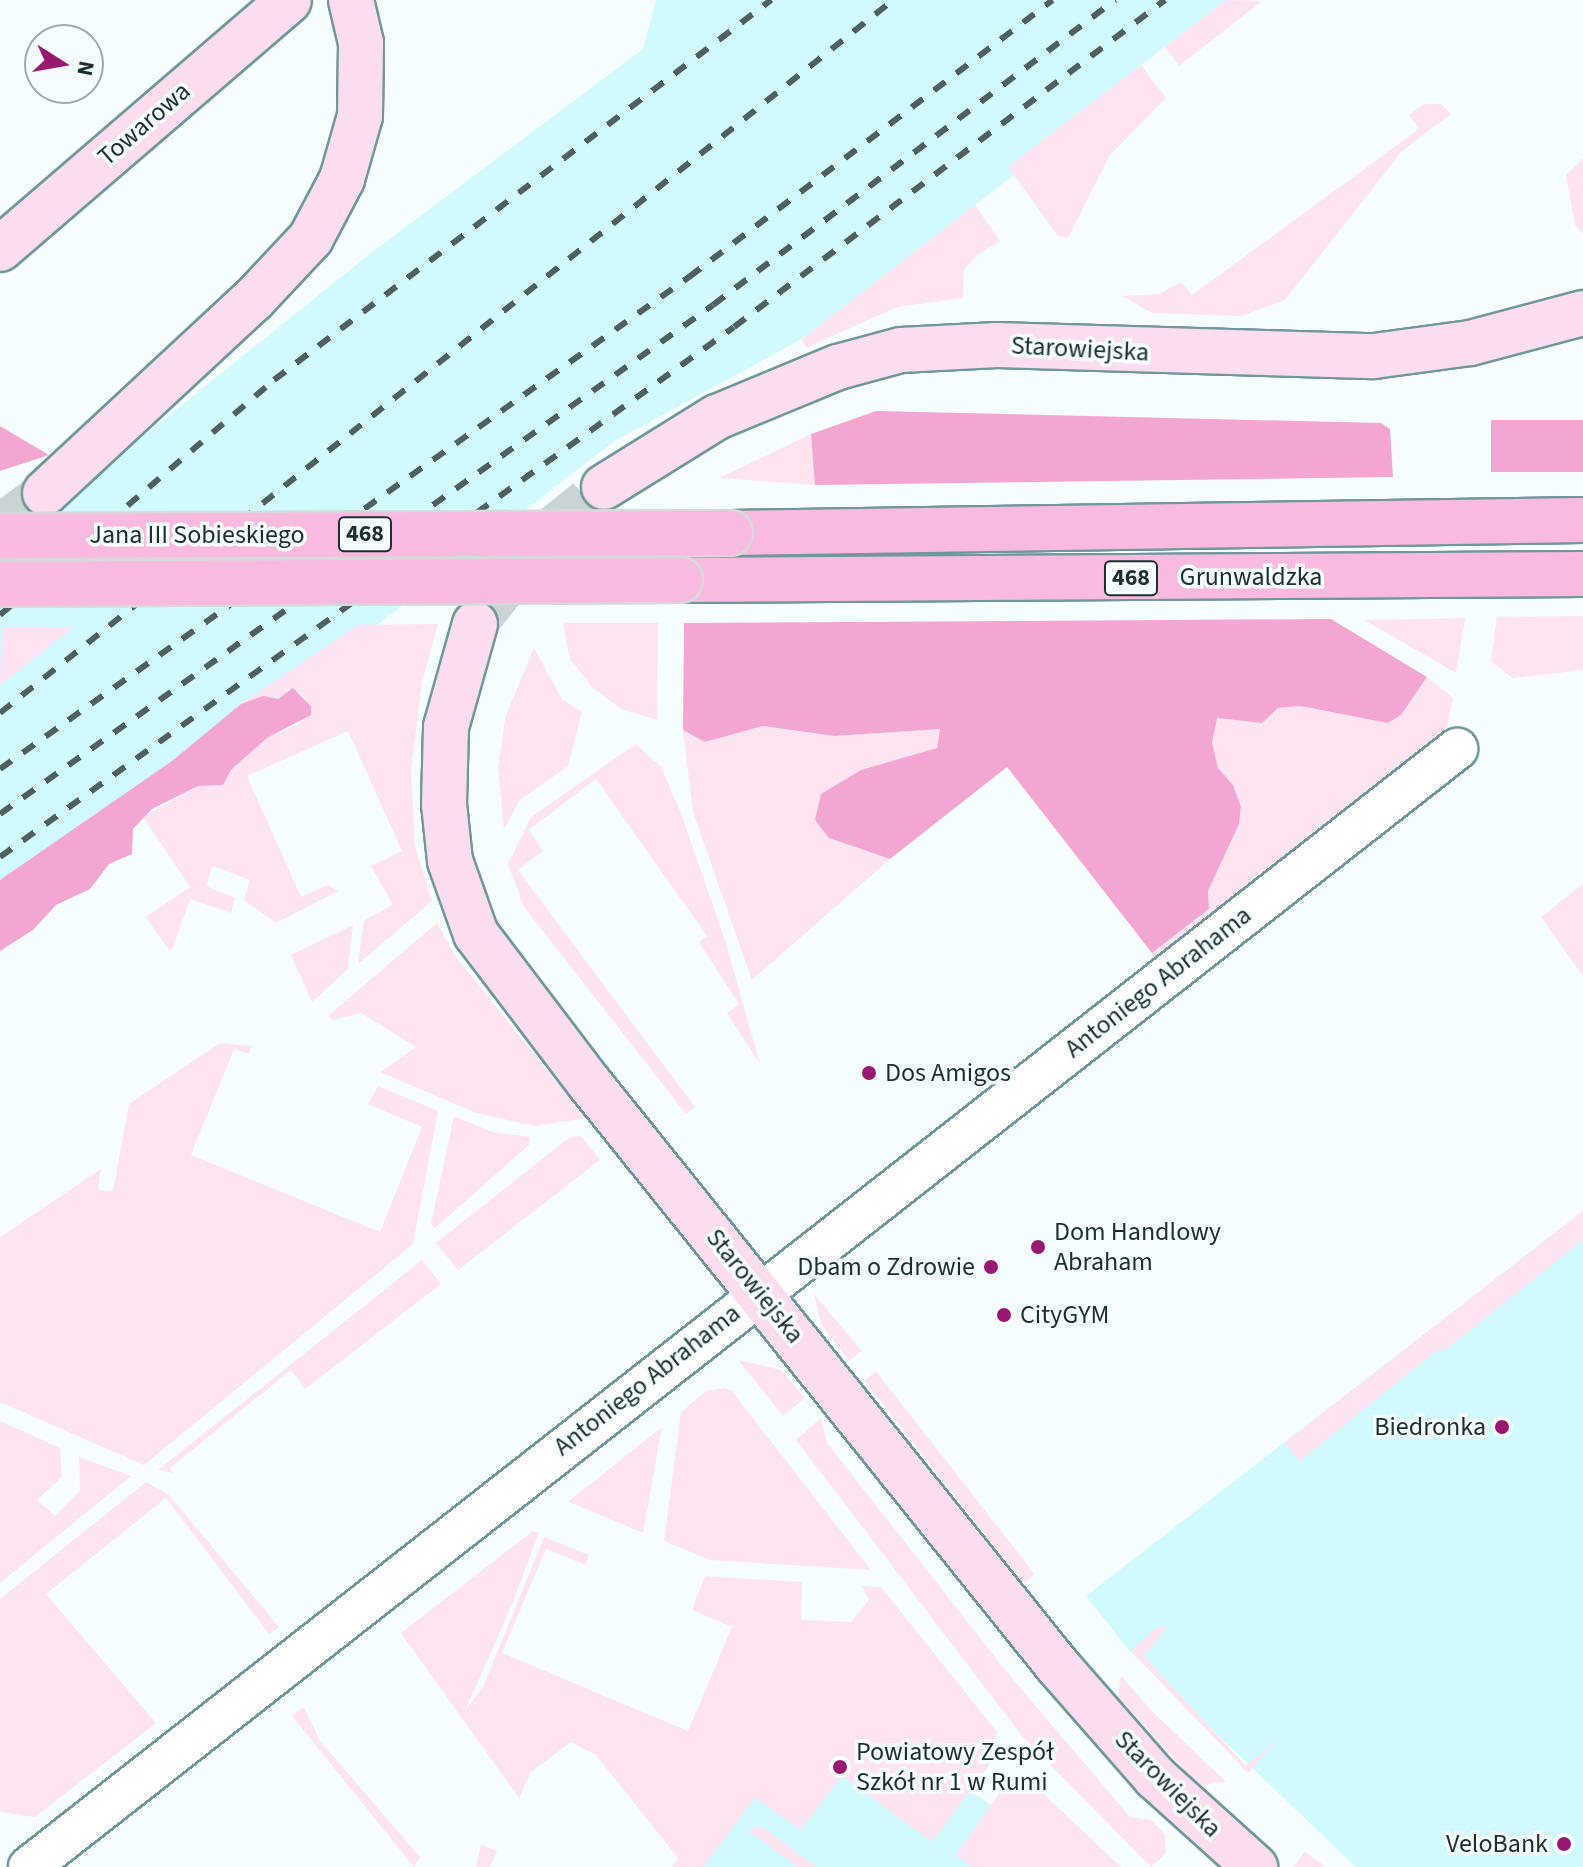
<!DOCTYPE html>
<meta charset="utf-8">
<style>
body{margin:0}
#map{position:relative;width:1583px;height:1867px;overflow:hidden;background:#f5fdfe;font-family:"Source Sans 3",sans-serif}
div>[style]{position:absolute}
.built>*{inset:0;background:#d1fafe}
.green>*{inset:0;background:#fee3f1;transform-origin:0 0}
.forest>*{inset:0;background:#f3a6d2;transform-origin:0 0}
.secondary-tunnel>*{height:44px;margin-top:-22px;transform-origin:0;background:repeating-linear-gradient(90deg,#cad4d5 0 44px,transparent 0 66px)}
.roads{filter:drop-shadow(2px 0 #70979b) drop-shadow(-2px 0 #70979b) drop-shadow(0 2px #70979b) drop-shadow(0 -2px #70979b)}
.street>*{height:40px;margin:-20px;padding:0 20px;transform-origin:20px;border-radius:20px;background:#fff}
.secondary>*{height:44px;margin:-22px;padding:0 22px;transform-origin:22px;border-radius:22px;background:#fcddef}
.primary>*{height:44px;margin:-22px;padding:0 22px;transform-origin:22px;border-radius:22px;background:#f8bbdf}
.rail>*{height:6px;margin-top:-3px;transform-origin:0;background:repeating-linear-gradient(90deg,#505f60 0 14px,transparent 0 28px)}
.bridges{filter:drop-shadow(2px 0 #d7dada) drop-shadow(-2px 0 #d7dada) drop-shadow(0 2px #d7dada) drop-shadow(0 -2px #d7dada)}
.primary-bridge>*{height:44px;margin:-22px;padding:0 22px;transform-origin:22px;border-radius:22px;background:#f8bbdf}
.dots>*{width:22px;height:22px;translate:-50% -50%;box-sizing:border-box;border:4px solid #f5fdfe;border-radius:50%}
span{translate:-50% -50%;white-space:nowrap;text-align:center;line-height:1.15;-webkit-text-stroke:7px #f5fdfe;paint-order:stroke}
.shield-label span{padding:2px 6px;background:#f5fdfe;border:2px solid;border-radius:6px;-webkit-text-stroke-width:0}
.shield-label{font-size:24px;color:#1f2f31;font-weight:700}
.street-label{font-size:26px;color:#1f2f31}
.poi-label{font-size:26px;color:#1f2f31}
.left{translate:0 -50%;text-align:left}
.right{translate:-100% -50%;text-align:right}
.north{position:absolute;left:24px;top:24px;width:80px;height:80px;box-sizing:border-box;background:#f5fdfe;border:2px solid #9fabac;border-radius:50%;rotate:101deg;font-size:22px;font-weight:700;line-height:32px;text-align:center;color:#1f2f31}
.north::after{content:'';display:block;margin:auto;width:28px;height:36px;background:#981971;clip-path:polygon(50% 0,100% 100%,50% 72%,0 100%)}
</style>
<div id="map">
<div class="built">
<div style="clip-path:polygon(656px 0,1226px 0,1008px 167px,1014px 175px,802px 339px,613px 442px,345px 650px,0 902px,0 551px,371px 253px,643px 49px)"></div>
<div style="clip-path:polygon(1583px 1211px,1583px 1867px,1356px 1867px,1129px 1650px,1086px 1596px)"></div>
<div style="clip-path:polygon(805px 1681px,904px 1743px,1076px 1867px,672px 1867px)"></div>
</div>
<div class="green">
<div style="clip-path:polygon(1226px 0,1262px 1px,1179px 66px,1165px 47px)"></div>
<div style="clip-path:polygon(1141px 65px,1166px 98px,1110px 155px,1068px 238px,1058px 236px,1008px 167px)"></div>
<div style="clip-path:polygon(1424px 104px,1441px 104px,1451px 114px,1402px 151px,1285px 300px,1241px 316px,1152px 313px,1122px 296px,1159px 294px,1181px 282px,1192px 295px,1419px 129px,1409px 115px)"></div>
<div style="clip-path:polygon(1583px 158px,1583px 232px,1582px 233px,1575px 225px,1566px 175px)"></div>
<div style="clip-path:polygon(975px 205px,1000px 241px,976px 256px,964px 270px,963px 298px,897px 307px,806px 348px,802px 339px)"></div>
<div style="clip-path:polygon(811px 434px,815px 485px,719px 478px)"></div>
<div style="clip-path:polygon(1583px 616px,1583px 670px,1512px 678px,1491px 661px,1497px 617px)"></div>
<div style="clip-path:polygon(1465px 618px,1456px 673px,1364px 620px)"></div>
<div style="clip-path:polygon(563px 623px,658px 623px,657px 720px,621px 709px,592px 687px,570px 659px)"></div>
<div style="clip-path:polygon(438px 624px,422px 683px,411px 771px,415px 846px,432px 901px,358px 964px,364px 920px,393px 905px,371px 866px,402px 851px,348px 731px,247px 776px,301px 897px,328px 885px,338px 891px,276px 923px,244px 900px,250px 880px,213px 866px,206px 886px,235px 898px,231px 913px,190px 899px,172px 950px,168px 949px,146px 917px,190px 887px,143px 817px,198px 786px,223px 785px,231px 770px,267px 738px,299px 724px,311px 706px,300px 692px,241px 704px,358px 625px)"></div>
<div style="clip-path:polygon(2px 627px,74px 627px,0 685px)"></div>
<div style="clip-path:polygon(534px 648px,562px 699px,582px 712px,568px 766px,520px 800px,504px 829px,498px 767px,506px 715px)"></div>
<div style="clip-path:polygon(1427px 677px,1453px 698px,1447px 728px,1424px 755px,1157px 957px,1152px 953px,1209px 910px,1208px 891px,1239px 824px,1241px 807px,1233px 785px,1218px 768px,1212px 743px,1217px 718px,1262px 723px,1278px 708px,1300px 706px,1388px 723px,1401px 715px)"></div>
<div style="clip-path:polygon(763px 726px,834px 736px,940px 729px,937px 748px,861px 770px,850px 846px,890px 859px,752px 980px,693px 812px,683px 730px,705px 742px)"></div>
<div style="clip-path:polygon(636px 744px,661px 767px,680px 811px,725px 940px,760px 1064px,727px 1013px,739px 1004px,699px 942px,707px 936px,596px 779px,529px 830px,543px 851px,518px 870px,695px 1107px,686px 1114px,524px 907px,508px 864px,531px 817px)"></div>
<div style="clip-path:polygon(1583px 884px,1583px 976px,1541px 917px)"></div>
<div style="clip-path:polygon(437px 923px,456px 957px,586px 1118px,535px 1126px,476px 1113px,380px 1072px,416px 1047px,361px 1013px,333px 1020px,328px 1016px)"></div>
<div style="clip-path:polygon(353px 925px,348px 969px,312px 1002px,291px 955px)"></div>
<div style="clip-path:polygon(220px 1043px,252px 1046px,249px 1054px,234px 1049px,191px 1155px,380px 1232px,422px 1127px,368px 1104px,378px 1086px,438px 1111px,413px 1244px,144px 1465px,0 1402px,0 1237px,101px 1169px,98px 1190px,113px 1191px,129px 1104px)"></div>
<div style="clip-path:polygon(454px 1116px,492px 1132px,530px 1137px,529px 1145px,435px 1228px,431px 1224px)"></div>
<div style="clip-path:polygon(581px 1136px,600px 1160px,458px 1270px,436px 1243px,570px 1137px)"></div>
<div style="clip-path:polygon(1583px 1211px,1583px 1240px,1444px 1351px,1440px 1348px,1300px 1461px,1284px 1443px)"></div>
<div style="clip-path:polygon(422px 1260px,441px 1284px,305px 1389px,291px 1370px,170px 1468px,173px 1473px,158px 1470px)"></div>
<div style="clip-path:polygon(814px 1294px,862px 1351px,849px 1361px,821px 1324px)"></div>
<div style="clip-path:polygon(738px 1360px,781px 1370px,805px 1398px,783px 1416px)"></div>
<div style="left:876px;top:1371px;width:258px;height:15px;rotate:52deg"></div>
<div style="clip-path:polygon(725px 1388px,732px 1391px,871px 1570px,710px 1560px,664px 1541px,681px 1412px,706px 1391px)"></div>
<div style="clip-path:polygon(821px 1418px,827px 1443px,1006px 1671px,1130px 1817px,1152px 1820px,1165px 1835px,1166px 1853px,1151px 1867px,1022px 1736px,796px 1440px)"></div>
<div style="clip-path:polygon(0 1421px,60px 1448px,62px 1477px,37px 1500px,55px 1516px,80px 1491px,79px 1457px,131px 1476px,0 1583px)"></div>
<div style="clip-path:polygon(662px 1427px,643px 1533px,569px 1502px,569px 1501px)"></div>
<div style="clip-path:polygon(146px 1482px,169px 1495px,279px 1627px,269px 1634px,166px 1498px,46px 1594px,156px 1723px,35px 1817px,0 1812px,0 1599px)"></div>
<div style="clip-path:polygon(533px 1531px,539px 1533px,511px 1607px,465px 1711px,484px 1685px,544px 1537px,589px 1555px,586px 1565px,546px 1549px,502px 1653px,688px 1731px,732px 1627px,692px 1610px,705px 1576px,802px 1582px,801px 1620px,851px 1622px,869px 1600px,862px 1586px,881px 1587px,997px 1732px,988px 1767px,932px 1842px,842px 1776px,801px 1830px,755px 1798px,703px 1867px,672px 1867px,678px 1858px,596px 1755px,571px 1742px,531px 1772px,519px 1798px,401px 1633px)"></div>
<div style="clip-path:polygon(1168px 1626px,1144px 1656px,1246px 1766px,1278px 1740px,1248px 1773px,1131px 1651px,1157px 1627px)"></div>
<div style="clip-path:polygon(1121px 1676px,1151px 1710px,1226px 1782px,1198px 1785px,1118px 1697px)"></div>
<div style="clip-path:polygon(304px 1707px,320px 1741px,420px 1857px,414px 1867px,292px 1716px)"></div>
<div style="clip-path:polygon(1036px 1787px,1121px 1867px,972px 1867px,956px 1855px,1003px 1788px)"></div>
<div style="clip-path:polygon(762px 1827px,817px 1867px,798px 1867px,747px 1830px)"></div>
<div style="clip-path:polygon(481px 1845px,497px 1851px,490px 1867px,476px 1867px)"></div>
<div style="clip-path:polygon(1305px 1852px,1326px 1867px,1293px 1867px)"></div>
</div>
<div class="forest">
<div style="clip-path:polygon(876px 411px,1381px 423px,1390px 429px,1393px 477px,815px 485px,811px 434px)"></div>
<div style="left:1491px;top:420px;width:92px;height:52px"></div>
<div style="clip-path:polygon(0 426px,49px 455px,0 471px)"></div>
<div style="clip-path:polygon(1331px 619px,1427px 677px,1401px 715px,1388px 723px,1300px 706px,1278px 708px,1262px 723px,1217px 718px,1212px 743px,1218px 768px,1233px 785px,1241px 807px,1239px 824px,1208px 891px,1209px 909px,1152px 953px,1007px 767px,890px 859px,829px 838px,815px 820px,821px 794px,861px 770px,937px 748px,940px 729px,834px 736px,763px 726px,705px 742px,683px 730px,684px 623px)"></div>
<div style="clip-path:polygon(293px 688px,311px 706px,311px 715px,267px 738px,231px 770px,223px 785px,198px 786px,152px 809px,133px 829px,132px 854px,109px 864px,90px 889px,56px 905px,33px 930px,0 951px,0 880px,172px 761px,241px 704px,263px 696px,278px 699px)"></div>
</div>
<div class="secondary-tunnel">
<div style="left:0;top:526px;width:56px;rotate:-36.3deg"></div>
<div style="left:475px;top:624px;width:124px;rotate:-50.9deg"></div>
<div style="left:553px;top:528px;width:65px;rotate:-38.8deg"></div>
</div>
<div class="roads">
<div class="street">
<div style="left:29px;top:1867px;width:1814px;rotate:-38.06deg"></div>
</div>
<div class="secondary">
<div style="left:0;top:249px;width:381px;rotate:-40.7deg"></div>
<div style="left:604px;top:487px;width:133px;rotate:-31.8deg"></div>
<div style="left:717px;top:417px;width:131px;rotate:-22.5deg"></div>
<div style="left:838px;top:367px;width:65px;rotate:-15.1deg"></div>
<div style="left:901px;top:350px;width:96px;rotate:-3deg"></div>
<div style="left:997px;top:345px;width:377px;rotate:1.7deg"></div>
<div style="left:1374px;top:356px;width:97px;rotate:-7.7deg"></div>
<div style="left:1470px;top:343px;width:117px;rotate:-14.9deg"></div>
<div style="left:45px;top:493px;width:284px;rotate:-42.9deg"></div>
<div style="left:253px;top:300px;width:85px;rotate:-46.9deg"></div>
<div style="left:311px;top:238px;width:67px;rotate:-62.3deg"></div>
<div style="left:342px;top:179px;width:66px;rotate:-74.1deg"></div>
<div style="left:360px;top:116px;width:73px;rotate:-89.2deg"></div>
<div style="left:361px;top:43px;width:44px;rotate:-103.1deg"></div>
<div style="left:475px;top:624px;width:107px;rotate:105.7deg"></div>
<div style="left:446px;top:727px;width:77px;rotate:91.5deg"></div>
<div style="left:444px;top:804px;width:57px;rotate:84deg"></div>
<div style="left:450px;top:861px;width:77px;rotate:70.4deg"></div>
<div style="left:476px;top:934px;width:188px;rotate:52.8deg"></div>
<div style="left:590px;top:1084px;width:745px;rotate:51.21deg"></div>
<div style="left:1057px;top:1665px;width:149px;rotate:48.8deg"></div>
<div style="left:1155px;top:1777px;width:135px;rotate:42deg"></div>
</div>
<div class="primary">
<div style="left:730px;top:533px;width:853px;rotate:-0.87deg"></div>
<div style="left:680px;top:580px;width:903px;rotate:-0.38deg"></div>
</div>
</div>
<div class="rail">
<div style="left:0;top:615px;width:361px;rotate:-40.6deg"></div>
<div style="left:274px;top:380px;width:626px;rotate:-37.4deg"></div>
<div style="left:0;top:713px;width:1143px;rotate:-38.6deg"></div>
<div style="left:0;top:769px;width:847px;rotate:-35.53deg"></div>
<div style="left:689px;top:277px;width:457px;rotate:-37.3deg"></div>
<div style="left:0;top:814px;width:876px;rotate:-35.52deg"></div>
<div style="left:713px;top:305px;width:505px;rotate:-37.19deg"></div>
<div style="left:0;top:857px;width:905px;rotate:-35.83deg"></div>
<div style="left:734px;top:327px;width:541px;rotate:-37.19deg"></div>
</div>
<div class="bridges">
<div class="primary-bridge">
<div style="left:0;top:536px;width:730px;rotate:-0.24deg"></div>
<div style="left:0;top:584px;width:680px;rotate:-0.34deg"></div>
</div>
</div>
<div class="dots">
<div style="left:869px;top:1073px;background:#981971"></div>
<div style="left:1038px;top:1247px;background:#981971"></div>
<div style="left:991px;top:1267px;background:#981971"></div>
<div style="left:1004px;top:1315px;background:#981971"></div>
<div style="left:1502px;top:1427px;background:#981971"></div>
<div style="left:840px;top:1767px;background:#981971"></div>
<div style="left:1564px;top:1844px;background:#981971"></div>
</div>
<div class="shield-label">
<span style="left:365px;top:534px">468</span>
<span style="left:1131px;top:578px">468</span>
</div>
<div class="street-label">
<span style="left:144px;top:124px;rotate:-41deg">Towarowa</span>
<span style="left:1080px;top:349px;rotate:3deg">Starowiejska</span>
<span style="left:197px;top:535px">Jana III Sobieskiego</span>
<span style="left:1251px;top:577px">Grunwaldzka</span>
<span style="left:1158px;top:982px;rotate:-38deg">Antoniego Abrahama</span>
<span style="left:755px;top:1286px;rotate:51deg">Starowiejska</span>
<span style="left:647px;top:1380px;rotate:-38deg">Antoniego Abrahama</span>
<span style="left:1168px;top:1784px;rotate:45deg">Starowiejska</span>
</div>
<div class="poi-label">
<span class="left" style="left:885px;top:1073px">Dos Amigos</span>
<span class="left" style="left:1054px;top:1247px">Dom Handlowy<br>Abraham</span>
<span class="right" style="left:975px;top:1267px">Dbam o Zdrowie</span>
<span class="left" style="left:1020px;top:1315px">CityGYM</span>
<span class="right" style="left:1486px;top:1427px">Biedronka</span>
<span class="left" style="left:856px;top:1767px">Powiatowy Zespół<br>Szkół nr 1 w Rumi</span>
<span class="right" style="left:1548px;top:1844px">VeloBank</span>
</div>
<div class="north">N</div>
</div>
